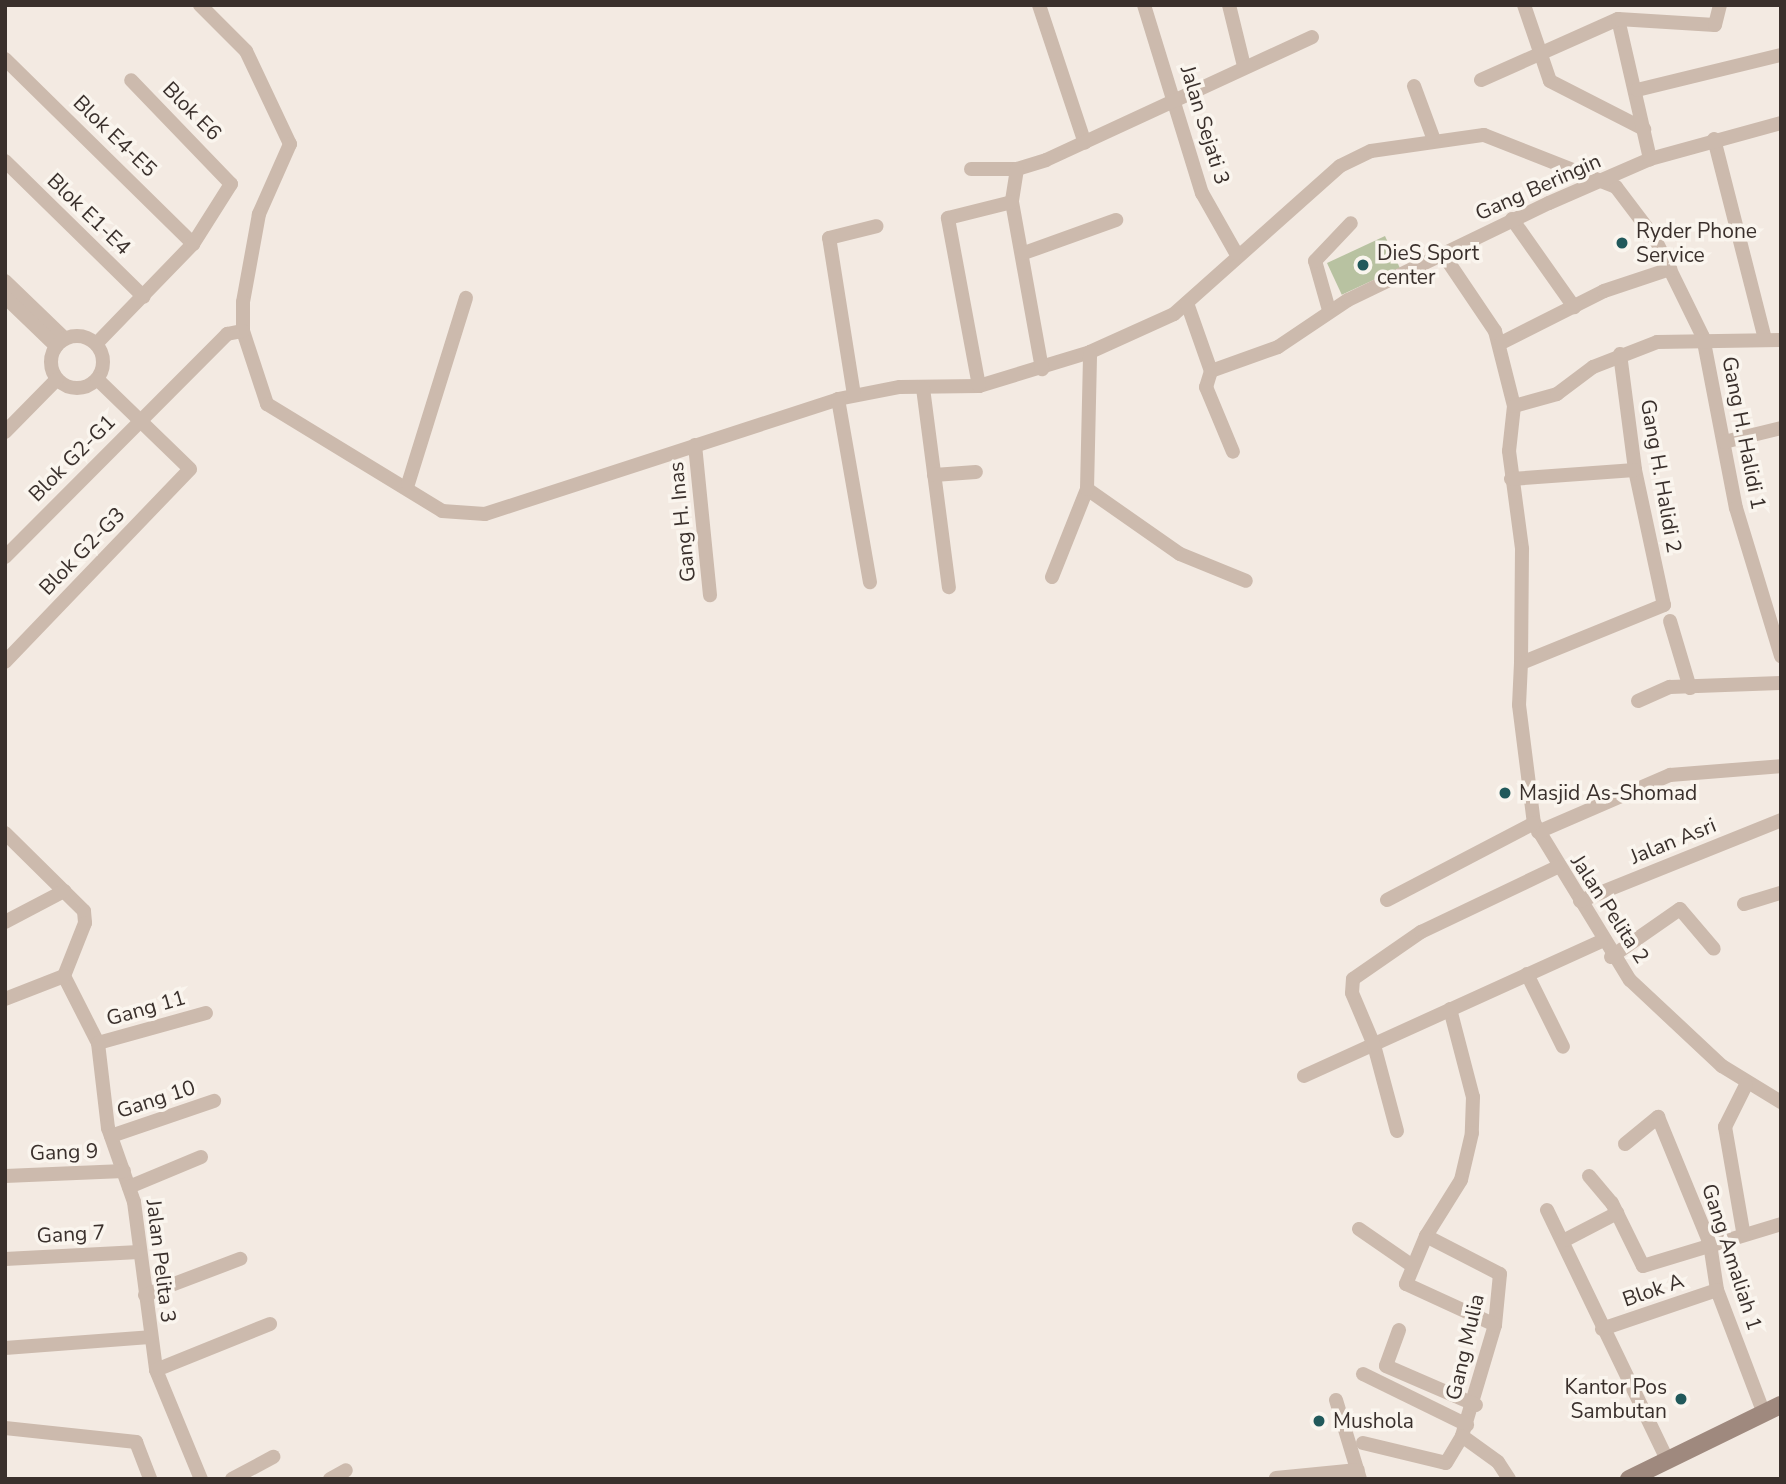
<!DOCTYPE html>
<style>
body{margin:0}
#map{position:relative;width:1786px;height:1484px;overflow:hidden;background:#f3eae2;font-family:"Nunito Sans",sans-serif}
div>[style]{position:absolute}
.green>*{inset:0;background:#b8c2a1;transform-origin:0 0}
.minor>*{height:14px;margin:-7px;padding:0 7px;transform-origin:7px;border-radius:7px;background:#ccbaad}
.minor>.ring{margin:-7px;padding:0;box-sizing:content-box;background:none;border:14px solid #ccbaad;border-radius:50%}
.secondary>*{height:18px;margin:-9px;padding:0 9px;transform-origin:9px;border-radius:9px;background:#9f897e}
.dots>*{width:19px;height:19px;translate:-50% -50%;box-sizing:border-box;border:4px solid #faf5ee;border-radius:50%}
span{translate:-50% -50%;white-space:nowrap;text-align:center;line-height:1.15;-webkit-text-stroke:7px #faf5ee;paint-order:stroke}
.street-label{font-size:21px;color:#3a302c}
.poi-label{font-size:21px;color:#3a302c}
.left{translate:0 -50%;text-align:left}
.right{translate:-100% -50%;text-align:right}
.frame{position:absolute;inset:0;border:7px solid #3a302c;pointer-events:none}
</style>
<div id="map">
<div class="green">
<div style="left:1385px;top:236px;width:35px;height:64px;rotate:65deg"></div>
</div>
<div class="minor">
<div style="left:200px;top:5px;width:65px;rotate:45deg"></div>
<div style="left:246px;top:51px;width:103px;rotate:64.7deg"></div>
<div style="left:290px;top:144px;width:77px;rotate:113.9deg"></div>
<div style="left:259px;top:214px;width:89px;rotate:100.3deg"></div>
<div style="left:243px;top:302px;width:29px;rotate:90deg"></div>
<div style="left:243px;top:331px;width:77px;rotate:71.8deg"></div>
<div style="left:267px;top:404px;width:205px;rotate:31.4deg"></div>
<div style="left:442px;top:511px;width:43px;rotate:4deg"></div>
<div style="left:485px;top:514px;width:371px;rotate:-18deg"></div>
<div style="left:838px;top:399px;width:63px;rotate:-11deg"></div>
<div style="left:900px;top:387px;width:79px;rotate:-0.7deg"></div>
<div style="left:979px;top:386px;width:116px;rotate:-17deg"></div>
<div style="left:1090px;top:352px;width:92px;rotate:-24.3deg"></div>
<div style="left:1174px;top:314px;width:222px;rotate:-41.7deg"></div>
<div style="left:1340px;top:166px;width:34px;rotate:-26deg"></div>
<div style="left:1371px;top:151px;width:114px;rotate:-8.1deg"></div>
<div style="left:1484px;top:135px;width:142px;rotate:21.5deg"></div>
<div style="left:1616px;top:187px;width:63px;rotate:52.8deg"></div>
<div style="left:1654px;top:237px;width:111px;rotate:63.9deg"></div>
<div style="left:1703px;top:337px;width:174px;rotate:79.1deg"></div>
<div style="left:1736px;top:508px;width:155px;rotate:73.1deg"></div>
<div style="left:1039px;top:5px;width:145px;rotate:71.6deg"></div>
<div style="left:1144px;top:5px;width:197px;rotate:72.9deg"></div>
<div style="left:1202px;top:193px;width:69px;rotate:60.5deg"></div>
<div style="left:1229px;top:5px;width:63px;rotate:76.2deg"></div>
<div style="left:1524px;top:5px;width:80px;rotate:71.1deg"></div>
<div style="left:1550px;top:81px;width:106px;rotate:27.1deg"></div>
<div style="left:1618px;top:19px;width:144px;rotate:77.1deg"></div>
<div style="left:5px;top:59px;width:264px;rotate:44.5deg"></div>
<div style="left:1481px;top:80px;width:150px;rotate:-24deg"></div>
<div style="left:1618px;top:19px;width:97px;rotate:3.5deg"></div>
<div style="left:1715px;top:25px;width:21px;rotate:-76deg"></div>
<div style="left:1414px;top:86px;width:58px;rotate:69.7deg"></div>
<div style="left:1637px;top:90px;width:148px;rotate:-13.7deg"></div>
<div style="left:1714px;top:139px;width:206px;rotate:75.7deg"></div>
<div style="left:5px;top:161px;width:194px;rotate:44.4deg"></div>
<div style="left:971px;top:169px;width:46px"></div>
<div style="left:1017px;top:169px;width:30px;rotate:-17deg"></div>
<div style="left:1046px;top:160px;width:293px;rotate:-24.8deg"></div>
<div style="left:1017px;top:169px;width:33px;rotate:99deg"></div>
<div style="left:1012px;top:202px;width:170px;rotate:79.8deg"></div>
<div style="left:1512px;top:219px;width:108px;rotate:54.8deg"></div>
<div style="left:1024px;top:253px;width:98px;rotate:-19.7deg"></div>
<div style="left:1443px;top:254px;width:93px;rotate:56deg"></div>
<div style="left:1495px;top:331px;width:77px;rotate:75.8deg"></div>
<div style="left:1514px;top:406px;width:45px;rotate:96.3deg"></div>
<div style="left:1509px;top:451px;width:99px;rotate:82.4deg"></div>
<div style="left:1522px;top:549px;width:114px;rotate:90.5deg"></div>
<div style="left:5px;top:281px;width:83px;rotate:44deg"></div>
<div style="left:5px;top:297px;width:71px;rotate:43.9deg"></div>
<div style="left:1187px;top:303px;width:72px;rotate:70.6deg"></div>
<div style="left:1211px;top:371px;width:17px;rotate:107deg"></div>
<div style="left:1206px;top:387px;width:70px;rotate:67.4deg"></div>
<div style="left:1329px;top:310px;width:51px;rotate:-105.9deg"></div>
<div style="left:1315px;top:261px;width:52px;rotate:-46.5deg"></div>
<div class="ring" style="left:51px;top:336px;width:38px;height:38px"></div>
<div style="left:1501px;top:343px;width:115px;rotate:-26.8deg"></div>
<div style="left:1604px;top:291px;width:70px;rotate:-18.4deg"></div>
<div style="left:96px;top:344px;width:139px;rotate:-45.9deg"></div>
<div style="left:193px;top:244px;width:71px;rotate:-57.7deg"></div>
<div style="left:231px;top:184px;width:144px;rotate:-133.9deg"></div>
<div style="left:1620px;top:354px;width:117px;rotate:82.6deg"></div>
<div style="left:1635px;top:470px;width:138px;rotate:77.9deg"></div>
<div style="left:1664px;top:605px;width:154px;rotate:157.9deg"></div>
<div style="left:1521px;top:663px;width:42px;rotate:92.7deg"></div>
<div style="left:1519px;top:705px;width:119px;rotate:82.8deg"></div>
<div style="left:1534px;top:823px;width:184px;rotate:58.6deg"></div>
<div style="left:1630px;top:980px;width:126px;rotate:43.1deg"></div>
<div style="left:1722px;top:1066px;width:69px;rotate:31.4deg"></div>
<div style="left:1211px;top:371px;width:71px;rotate:-19.7deg"></div>
<div style="left:1278px;top:347px;width:84px;rotate:-33.9deg"></div>
<div style="left:1348px;top:300px;width:223px;rotate:-25.8deg"></div>
<div style="left:1549px;top:203px;width:110px;rotate:-23.5deg"></div>
<div style="left:1650px;top:159px;width:136px;rotate:-15.4deg"></div>
<div style="left:979px;top:386px;width:171px;rotate:-100.5deg"></div>
<div style="left:948px;top:218px;width:66px;rotate:-14deg"></div>
<div style="left:923px;top:388px;width:201px;rotate:82.6deg"></div>
<div style="left:854px;top:395px;width:159px;rotate:-99deg"></div>
<div style="left:829px;top:238px;width:49px;rotate:-14deg"></div>
<div style="left:838px;top:399px;width:186px;rotate:80.1deg"></div>
<div style="left:1514px;top:406px;width:45px;rotate:-15.6deg"></div>
<div style="left:1557px;top:394px;width:45px;rotate:-36.9deg"></div>
<div style="left:1593px;top:367px;width:69px;rotate:-21.3deg"></div>
<div style="left:1657px;top:342px;width:124px;rotate:-0.9deg"></div>
<div style="left:5px;top:432px;width:74px;rotate:-45.5deg"></div>
<div style="left:1724px;top:442px;width:59px;rotate:-13.8deg"></div>
<div style="left:695px;top:445px;width:151px;rotate:84.3deg"></div>
<div style="left:934px;top:475px;width:42px;rotate:-4.1deg"></div>
<div style="left:1511px;top:479px;width:124px;rotate:-4.2deg"></div>
<div style="left:408px;top:484px;width:195px;rotate:-72.7deg"></div>
<div style="left:1087px;top:489px;width:113px;rotate:35deg"></div>
<div style="left:1180px;top:554px;width:71px;rotate:22.2deg"></div>
<div style="left:5px;top:557px;width:315px;rotate:-45.1deg"></div>
<div style="left:227px;top:334px;width:16px;rotate:-11deg"></div>
<div style="left:1052px;top:577px;width:95px;rotate:-68.3deg"></div>
<div style="left:1087px;top:489px;width:137px;rotate:-88.7deg"></div>
<div style="left:1670px;top:621px;width:70px;rotate:73.4deg"></div>
<div style="left:5px;top:662px;width:267px;rotate:-46.2deg"></div>
<div style="left:190px;top:469px;width:129px;rotate:-135.9deg"></div>
<div style="left:1638px;top:701px;width:35px;rotate:-24deg"></div>
<div style="left:1670px;top:687px;width:111px;rotate:-2.1deg"></div>
<div style="left:1538px;top:832px;width:144px;rotate:-23.4deg"></div>
<div style="left:1670px;top:775px;width:111px;rotate:-4.6deg"></div>
<div style="left:5px;top:833px;width:111px;rotate:44.6deg"></div>
<div style="left:84px;top:911px;width:12px;rotate:85deg"></div>
<div style="left:85px;top:923px;width:57px;rotate:111.6deg"></div>
<div style="left:1387px;top:900px;width:166px;rotate:-27.6deg"></div>
<div style="left:1580px;top:901px;width:217px;rotate:-21.9deg"></div>
<div style="left:1744px;top:904px;width:39px;rotate:-17deg"></div>
<div style="left:5px;top:922px;width:67px;rotate:-27.7deg"></div>
<div style="left:1611px;top:957px;width:84px;rotate:-34.8deg"></div>
<div style="left:1680px;top:909px;width:52px;rotate:49.6deg"></div>
<div style="left:1527px;top:974px;width:81px;rotate:63.7deg"></div>
<div style="left:64px;top:976px;width:75px;rotate:63.1deg"></div>
<div style="left:98px;top:1043px;width:86px;rotate:83.3deg"></div>
<div style="left:108px;top:1128px;width:78px;rotate:70.6deg"></div>
<div style="left:134px;top:1202px;width:169px;rotate:82.5deg"></div>
<div style="left:156px;top:1370px;width:118px;rotate:67.6deg"></div>
<div style="left:5px;top:999px;width:63px;rotate:-21.3deg"></div>
<div style="left:1450px;top:1009px;width:91px;rotate:75.4deg"></div>
<div style="left:1473px;top:1097px;width:36px;rotate:92deg"></div>
<div style="left:1472px;top:1133px;width:48px;rotate:103.2deg"></div>
<div style="left:1461px;top:1180px;width:66px;rotate:122deg"></div>
<div style="left:1426px;top:1236px;width:83px;rotate:27.2deg"></div>
<div style="left:1500px;top:1274px;width:51px;rotate:95.6deg"></div>
<div style="left:1495px;top:1325px;width:116px;rotate:106.6deg"></div>
<div style="left:1462px;top:1436px;width:44px;rotate:35.8deg"></div>
<div style="left:1498px;top:1462px;width:20px;rotate:57deg"></div>
<div style="left:98px;top:1043px;width:112px;rotate:-15.5deg"></div>
<div style="left:1304px;top:1076px;width:326px;rotate:-24.4deg"></div>
<div style="left:1397px;top:1131px;width:89px;rotate:-105deg"></div>
<div style="left:1374px;top:1045px;width:56px;rotate:-112.9deg"></div>
<div style="left:1352px;top:993px;width:14px;rotate:-86deg"></div>
<div style="left:1353px;top:979px;width:83px;rotate:-34.7deg"></div>
<div style="left:1421px;top:932px;width:151px;rotate:-25.5deg"></div>
<div style="left:111px;top:1136px;width:109px;rotate:-18.8deg"></div>
<div style="left:1625px;top:1144px;width:43px;rotate:-39.3deg"></div>
<div style="left:1658px;top:1117px;width:137px;rotate:67.7deg"></div>
<div style="left:1710px;top:1244px;width:47px;rotate:81.3deg"></div>
<div style="left:1717px;top:1290px;width:129px;rotate:69.2deg"></div>
<div style="left:5px;top:1176px;width:119px;rotate:-2.4deg"></div>
<div style="left:1589px;top:1176px;width:35px;rotate:50deg"></div>
<div style="left:1612px;top:1203px;width:70px;rotate:63.8deg"></div>
<div style="left:1643px;top:1266px;width:144px;rotate:-16.9deg"></div>
<div style="left:129px;top:1187px;width:78px;rotate:-22.6deg"></div>
<div style="left:1547px;top:1210px;width:274px;rotate:64.3deg"></div>
<div style="left:1359px;top:1229px;width:63px;rotate:34.7deg"></div>
<div style="left:1743px;top:1231px;width:106px;rotate:-99.8deg"></div>
<div style="left:1725px;top:1127px;width:47px;rotate:-63.4deg"></div>
<div style="left:1426px;top:1236px;width:52px;rotate:112.6deg"></div>
<div style="left:1406px;top:1284px;width:98px;rotate:24.7deg"></div>
<div style="left:1565px;top:1240px;width:59px;rotate:-27.4deg"></div>
<div style="left:5px;top:1259px;width:134px;rotate:-3deg"></div>
<div style="left:145px;top:1295px;width:102px;rotate:-20.8deg"></div>
<div style="left:1602px;top:1329px;width:121px;rotate:-18.7deg"></div>
<div style="left:1399px;top:1330px;width:38px;rotate:110deg"></div>
<div style="left:1386px;top:1366px;width:98px;rotate:23.4deg"></div>
<div style="left:5px;top:1348px;width:145px;rotate:-4.3deg"></div>
<div style="left:156px;top:1370px;width:123px;rotate:-22deg"></div>
<div style="left:1363px;top:1374px;width:116px;rotate:26.1deg"></div>
<div style="left:1336px;top:1400px;width:83px;rotate:73.1deg"></div>
<div style="left:5px;top:1428px;width:132px;rotate:6.1deg"></div>
<div style="left:136px;top:1442px;width:40px;rotate:69deg"></div>
<div style="left:1363px;top:1443px;width:85px;rotate:13.5deg"></div>
<div style="left:1446px;top:1463px;width:31px;rotate:-59deg"></div>
<div style="left:1276px;top:1478px;width:82px;rotate:-5.6deg"></div>
<div style="left:232px;top:1479px;width:47px;rotate:-28.2deg"></div>
<div style="left:330px;top:1479px;width:18px;rotate:-29deg"></div>
</div>
<div class="secondary">
<div style="left:1629px;top:1479px;width:169px;rotate:-26deg"></div>
</div>
<div class="dots">
<div style="left:1622px;top:243px;background:#21595b"></div>
<div style="left:1363px;top:265px;background:#21595b"></div>
<div style="left:1505px;top:793px;background:#21595b"></div>
<div style="left:1681px;top:1399px;background:#21595b"></div>
<div style="left:1319px;top:1421px;background:#21595b"></div>
</div>
<div class="street-label">
<span style="left:192px;top:111px;rotate:45deg">Blok E6</span>
<span style="left:1205px;top:125px;rotate:73deg">Jalan Sejati 3</span>
<span style="left:115px;top:136px;rotate:44deg">Blok E4-E5</span>
<span style="left:1538px;top:187px;rotate:-24deg">Gang Beringin</span>
<span style="left:89px;top:214px;rotate:44deg">Blok E1-E4</span>
<span style="left:1744px;top:433px;rotate:79deg">Gang H. Halidi 1</span>
<span style="left:72px;top:458px;rotate:-45deg">Blok G2-G1</span>
<span style="left:1661px;top:476px;rotate:80deg">Gang H. Halidi 2</span>
<span style="left:682px;top:522px;rotate:-96deg">Gang H. Inas</span>
<span style="left:82px;top:551px;rotate:-46deg">Blok G2-G3</span>
<span style="left:1673px;top:841px;rotate:-22deg">Jalan Asri</span>
<span style="left:1610px;top:909px;rotate:57deg">Jalan Pelita 2</span>
<span style="left:146px;top:1008px;rotate:-16deg">Gang 11</span>
<span style="left:156px;top:1099px;rotate:-18deg">Gang 10</span>
<span style="left:64px;top:1152px;rotate:-2deg">Gang 9</span>
<span style="left:71px;top:1234px;rotate:-3deg">Gang 7</span>
<span style="left:1732px;top:1257px;rotate:72deg">Gang Amaliah 1</span>
<span style="left:161px;top:1261px;rotate:83deg">Jalan Pelita 3</span>
<span style="left:1653px;top:1290px;rotate:-19deg">Blok A</span>
<span style="left:1465px;top:1347px;rotate:-77deg">Gang Mulia</span>
</div>
<div class="poi-label">
<span class="left" style="left:1636px;top:243px">Ryder Phone<br>Service</span>
<span class="left" style="left:1377px;top:265px">DieS Sport<br>center</span>
<span class="left" style="left:1519px;top:793px">Masjid As-Shomad</span>
<span class="right" style="left:1667px;top:1399px">Kantor Pos<br>Sambutan</span>
<span class="left" style="left:1333px;top:1421px">Mushola</span>
</div>
<div class="frame"></div>
</div>
